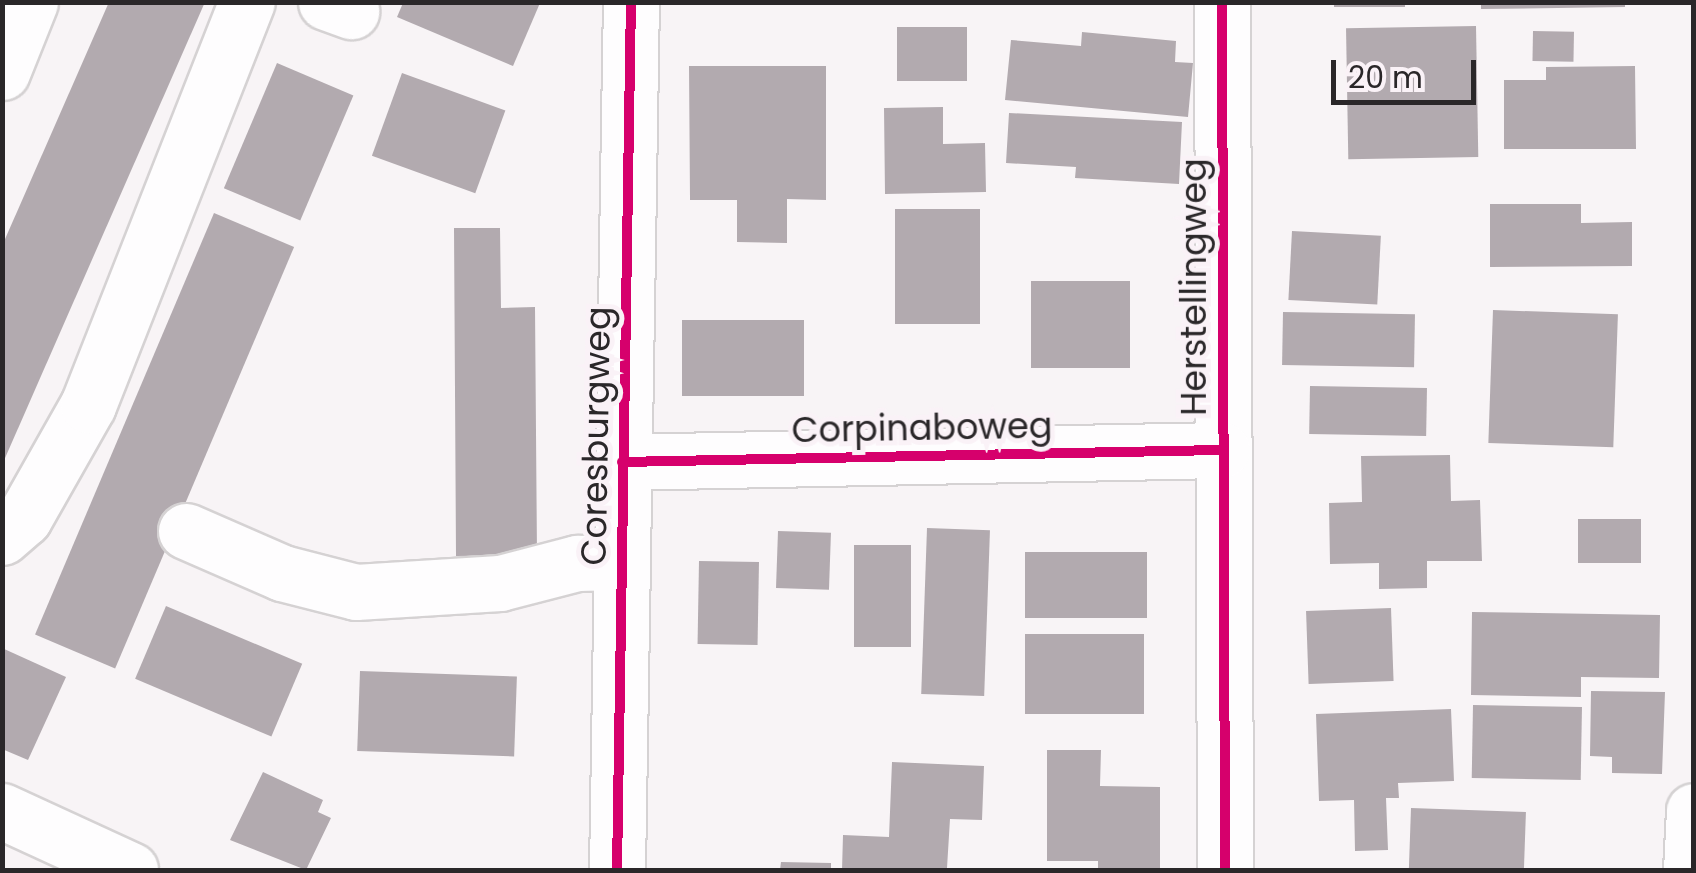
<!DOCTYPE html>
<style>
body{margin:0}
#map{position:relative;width:1696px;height:873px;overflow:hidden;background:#f8f4f6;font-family:Poppins,sans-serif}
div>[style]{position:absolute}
.building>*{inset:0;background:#b2aaaf;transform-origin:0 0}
.roads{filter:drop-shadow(2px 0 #d5d2d3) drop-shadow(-2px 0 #d5d2d3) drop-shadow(0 2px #d5d2d3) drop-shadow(0 -2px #d5d2d3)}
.minor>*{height:55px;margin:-27.5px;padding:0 27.5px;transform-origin:27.5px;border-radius:27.5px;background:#fefdfe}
.cycleway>*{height:10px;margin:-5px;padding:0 5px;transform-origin:5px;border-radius:5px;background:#d6006c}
span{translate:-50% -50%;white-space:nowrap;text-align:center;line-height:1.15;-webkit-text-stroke:10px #faf2f7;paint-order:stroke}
.street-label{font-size:35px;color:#2a2729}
.frame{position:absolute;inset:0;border:5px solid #2a2729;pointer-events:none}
.scale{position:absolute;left:1331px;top:60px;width:145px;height:45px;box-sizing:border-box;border:5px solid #2a2729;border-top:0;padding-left:12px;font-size:30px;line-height:35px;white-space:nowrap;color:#2a2729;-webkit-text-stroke:8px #faf2f7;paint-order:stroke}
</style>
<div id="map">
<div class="building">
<div style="clip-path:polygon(109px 2px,205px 2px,2px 465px,2px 246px)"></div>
<div style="left:1334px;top:2px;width:71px;height:5px"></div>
<div style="clip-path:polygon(1481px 2px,1625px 2px,1625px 7px,1481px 9px)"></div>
<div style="clip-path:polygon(403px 3px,540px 3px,513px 66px,397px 17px)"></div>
<div style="left:1476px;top:26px;width:131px;height:130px;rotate:89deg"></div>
<div style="left:897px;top:27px;width:70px;height:54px"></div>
<div style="left:1533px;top:31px;width:41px;height:30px;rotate:1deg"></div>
<div style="clip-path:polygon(1082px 32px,1176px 41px,1175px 62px,1193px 63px,1188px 117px,1005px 100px,1011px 40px,1081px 46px)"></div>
<div style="left:277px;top:63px;width:83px;height:136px;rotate:23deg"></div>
<div style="clip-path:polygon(689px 66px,826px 66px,826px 200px,787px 199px,787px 243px,737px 242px,737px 200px,690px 200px)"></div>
<div style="clip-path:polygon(1635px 66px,1636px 149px,1504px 149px,1504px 80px,1546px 80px,1546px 67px)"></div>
<div style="left:402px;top:73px;width:110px;height:88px;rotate:20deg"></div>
<div style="clip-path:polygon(943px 107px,943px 144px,985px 143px,986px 192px,885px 194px,884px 108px)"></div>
<div style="clip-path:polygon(1009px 113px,1182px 122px,1179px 184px,1075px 178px,1076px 167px,1006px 163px)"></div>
<div style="clip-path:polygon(1490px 204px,1581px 204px,1581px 223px,1632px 222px,1632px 266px,1490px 267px)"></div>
<div style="left:895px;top:209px;width:85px;height:115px"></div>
<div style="left:214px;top:213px;width:87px;height:458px;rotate:23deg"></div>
<div style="clip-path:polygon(454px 228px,500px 228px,501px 308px,535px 307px,537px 555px,456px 556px)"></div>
<div style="left:1292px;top:231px;width:89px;height:69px;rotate:3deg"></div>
<div style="left:1031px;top:281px;width:99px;height:87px"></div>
<div style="left:1493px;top:310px;width:125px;height:133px;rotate:2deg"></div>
<div style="left:1283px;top:312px;width:132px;height:53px;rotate:1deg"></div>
<div style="left:682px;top:320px;width:122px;height:76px"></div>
<div style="left:1310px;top:386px;width:117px;height:48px;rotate:1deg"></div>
<div style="clip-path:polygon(1450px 455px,1451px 501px,1480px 500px,1482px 561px,1427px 561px,1427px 588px,1379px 589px,1379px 563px,1330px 564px,1329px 503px,1362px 502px,1361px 456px)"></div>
<div style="left:1578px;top:519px;width:63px;height:44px"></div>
<div style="left:927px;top:528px;width:63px;height:166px;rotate:2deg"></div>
<div style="left:778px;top:531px;width:53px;height:57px;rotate:2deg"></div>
<div style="left:854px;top:545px;width:57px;height:102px"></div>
<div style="left:1025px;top:552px;width:122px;height:66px"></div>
<div style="left:699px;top:561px;width:60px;height:83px;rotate:1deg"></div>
<div style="left:166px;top:606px;width:148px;height:79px;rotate:23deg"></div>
<div style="left:1391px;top:608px;width:73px;height:85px;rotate:88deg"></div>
<div style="clip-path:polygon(1472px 612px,1660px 615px,1659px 678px,1581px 677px,1581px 697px,1471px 695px)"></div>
<div style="left:1025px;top:634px;width:119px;height:80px"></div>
<div style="clip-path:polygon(2px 648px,66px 677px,28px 760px,2px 749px)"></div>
<div style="left:360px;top:671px;width:157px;height:80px;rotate:2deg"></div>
<div style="clip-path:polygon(1591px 691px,1665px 692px,1662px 774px,1612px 773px,1612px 757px,1590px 756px)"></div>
<div style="left:1473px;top:705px;width:109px;height:73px;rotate:1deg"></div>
<div style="clip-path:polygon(1451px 709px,1454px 781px,1398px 783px,1399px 798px,1386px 798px,1388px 850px,1355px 851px,1354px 800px,1319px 801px,1316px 714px)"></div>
<div style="clip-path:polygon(1047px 750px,1101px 750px,1100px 786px,1160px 787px,1160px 870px,1098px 870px,1098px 861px,1047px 861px)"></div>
<div style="clip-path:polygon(892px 762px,984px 766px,982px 820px,950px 819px,947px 868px,842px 870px,843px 835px,889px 837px)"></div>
<div style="clip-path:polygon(263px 772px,323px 800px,318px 812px,331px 818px,306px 870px,230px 840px)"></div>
<div style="left:1411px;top:808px;width:115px;height:62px;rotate:2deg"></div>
<div style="clip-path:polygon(781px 862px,831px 863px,831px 870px,780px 870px)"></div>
</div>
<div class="roads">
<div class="minor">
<div style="left:326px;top:2px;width:27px;rotate:20deg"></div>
<div style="left:1222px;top:2px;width:868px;rotate:89.8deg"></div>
<div style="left:2px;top:72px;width:75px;rotate:-68.2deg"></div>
<div style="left:622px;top:462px;width:600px;rotate:-1.15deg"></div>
<div style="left:186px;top:531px;width:105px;rotate:23.6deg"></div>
<div style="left:282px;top:573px;width:76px;rotate:14.4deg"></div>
<div style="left:356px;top:592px;width:144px;rotate:-3.6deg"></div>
<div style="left:500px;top:583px;width:80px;rotate:-14.6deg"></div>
<div style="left:577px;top:563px;width:44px;rotate:-1.3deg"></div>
<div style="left:2px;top:537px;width:29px;rotate:-41deg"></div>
<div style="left:24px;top:518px;width:130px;rotate:-60.5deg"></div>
<div style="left:88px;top:405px;width:433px;rotate:-68.5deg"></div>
<div style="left:2px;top:811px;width:141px;rotate:24.7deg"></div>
<div style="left:617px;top:870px;width:868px;rotate:-89.08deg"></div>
<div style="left:1691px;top:870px;width:59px;rotate:-87.1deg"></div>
</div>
</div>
<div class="cycleway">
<div style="left:1222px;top:2px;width:868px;rotate:89.8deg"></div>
<div style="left:622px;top:462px;width:600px;rotate:-1.15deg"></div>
<div style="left:617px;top:870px;width:868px;rotate:-89.08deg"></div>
</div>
<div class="street-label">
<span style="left:1194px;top:287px;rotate:-90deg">Herstellingweg</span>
<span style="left:922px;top:428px;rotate:-1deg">Corpinaboweg</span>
<span style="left:596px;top:436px;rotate:-89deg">Coresburgweg</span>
</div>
<div class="frame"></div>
<div class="scale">20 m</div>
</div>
